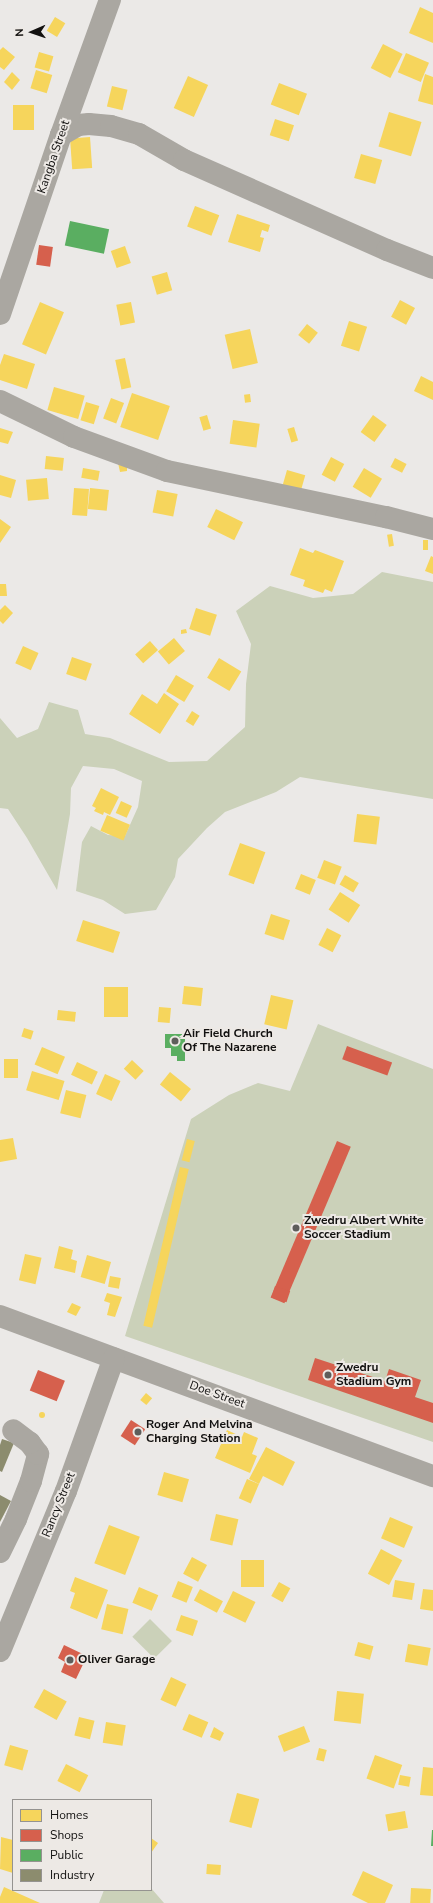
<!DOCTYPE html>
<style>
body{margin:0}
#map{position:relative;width:433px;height:1903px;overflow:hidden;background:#ebe9e7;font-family:"Nunito Sans",sans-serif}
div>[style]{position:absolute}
.green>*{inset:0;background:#cbd1b9;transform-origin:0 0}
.homes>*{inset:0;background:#f6d55c;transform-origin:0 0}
.round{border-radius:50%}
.shops>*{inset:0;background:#d6604d;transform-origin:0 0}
.public>*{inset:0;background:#5aae61;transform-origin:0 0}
.industry>*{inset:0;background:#8c8c6e}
.minor>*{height:22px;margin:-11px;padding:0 11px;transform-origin:11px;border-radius:11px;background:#aaa7a1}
.dots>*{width:11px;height:11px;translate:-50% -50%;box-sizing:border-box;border:2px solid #ede9e5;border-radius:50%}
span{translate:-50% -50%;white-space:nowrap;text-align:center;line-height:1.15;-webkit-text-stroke:4px #ede9e5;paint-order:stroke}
.street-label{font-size:12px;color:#121110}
.poi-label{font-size:12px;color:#121110;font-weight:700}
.left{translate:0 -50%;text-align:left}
.legend{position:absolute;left:12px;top:1799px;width:140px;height:92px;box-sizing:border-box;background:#ede9e5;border:1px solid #959390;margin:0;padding:5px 7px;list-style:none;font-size:12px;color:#121110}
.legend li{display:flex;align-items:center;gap:8px;height:20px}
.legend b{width:20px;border:1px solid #959390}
.north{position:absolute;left:12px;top:12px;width:40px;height:40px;-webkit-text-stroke:3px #ede9e5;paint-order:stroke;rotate:268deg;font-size:11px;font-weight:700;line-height:16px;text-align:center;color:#121110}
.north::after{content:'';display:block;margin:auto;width:14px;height:18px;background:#121110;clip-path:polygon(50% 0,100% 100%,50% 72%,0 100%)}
</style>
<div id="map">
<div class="green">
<div style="clip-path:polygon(382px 572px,433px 582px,433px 799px,300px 777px,276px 792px,225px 812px,207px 828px,178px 859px,175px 877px,156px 910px,125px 914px,103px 900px,76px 891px,82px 842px,91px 826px,108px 835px,125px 836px,138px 807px,142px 781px,114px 769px,83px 766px,71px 788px,70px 814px,57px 890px,27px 838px,8px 809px,0 808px,0 718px,17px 738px,38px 729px,49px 702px,78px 710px,85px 734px,110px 738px,169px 762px,207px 761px,245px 727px,246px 684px,251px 644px,236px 611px,270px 586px,313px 598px,353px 594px)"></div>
<div style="clip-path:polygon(318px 1024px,433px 1069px,433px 1442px,125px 1336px,191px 1119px,229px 1095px,258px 1083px,290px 1091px)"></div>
<div style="left:150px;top:1619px;width:31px;height:25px;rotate:45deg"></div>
<div style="clip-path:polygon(151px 1888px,164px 1903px,99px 1903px,104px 1890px,151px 1890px)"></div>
</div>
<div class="homes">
<div style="clip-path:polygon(420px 7px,433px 13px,433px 43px,409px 33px)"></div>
<div style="left:55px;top:17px;width:12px;height:16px;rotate:31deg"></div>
<div style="left:383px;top:44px;width:22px;height:27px;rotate:27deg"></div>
<div style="clip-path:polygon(3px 47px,15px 57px,4px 70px,0 67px,0 50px)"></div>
<div style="left:39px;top:52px;width:15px;height:16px;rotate:16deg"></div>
<div style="left:406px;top:53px;width:25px;height:21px;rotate:23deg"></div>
<div style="left:36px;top:70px;width:17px;height:19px;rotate:17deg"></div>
<div style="clip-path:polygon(12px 72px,20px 80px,12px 90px,4px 82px)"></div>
<div style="clip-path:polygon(425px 74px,433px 77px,433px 105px,418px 101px)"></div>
<div style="left:188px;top:76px;width:22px;height:35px;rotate:24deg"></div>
<div style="left:279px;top:83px;width:30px;height:23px;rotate:21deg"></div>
<div style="left:112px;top:86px;width:16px;height:21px;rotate:14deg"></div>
<div style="left:13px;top:105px;width:21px;height:25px"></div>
<div style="left:389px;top:112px;width:34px;height:36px;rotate:17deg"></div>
<div style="left:275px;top:119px;width:20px;height:17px;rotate:18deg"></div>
<div style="left:90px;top:137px;width:31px;height:20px;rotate:86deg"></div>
<div style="left:361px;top:154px;width:22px;height:25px;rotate:16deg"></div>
<div style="left:195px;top:206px;width:26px;height:22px;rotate:21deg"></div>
<div style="clip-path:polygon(237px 214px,270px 225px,268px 232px,262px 230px,260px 237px,264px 238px,260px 252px,228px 242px)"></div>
<div style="left:125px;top:246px;width:18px;height:15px;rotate:71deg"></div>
<div style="left:167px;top:272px;width:19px;height:16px;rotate:74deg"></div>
<div style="left:400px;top:300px;width:17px;height:19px;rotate:28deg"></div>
<div style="left:40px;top:302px;width:26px;height:46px;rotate:23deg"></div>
<div style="left:131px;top:302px;width:21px;height:15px;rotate:79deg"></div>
<div style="left:349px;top:321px;width:19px;height:26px;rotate:18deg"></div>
<div style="left:307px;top:324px;width:14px;height:14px;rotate:39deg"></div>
<div style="left:250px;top:329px;width:35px;height:26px;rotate:77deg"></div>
<div style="clip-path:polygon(4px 354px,35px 364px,27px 389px,0 380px,0 365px)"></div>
<div style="left:125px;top:358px;width:30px;height:10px;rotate:78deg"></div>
<div style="clip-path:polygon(421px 376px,433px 382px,433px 400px,414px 391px)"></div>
<div style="left:54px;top:387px;width:32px;height:24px;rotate:16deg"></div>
<div style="left:132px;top:393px;width:40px;height:36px;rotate:19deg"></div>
<div style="left:250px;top:394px;width:8px;height:6px;rotate:83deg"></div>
<div style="left:111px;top:398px;width:14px;height:22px;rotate:21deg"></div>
<div style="left:86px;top:402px;width:14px;height:19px;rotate:17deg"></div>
<div style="left:207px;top:415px;width:14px;height:8px;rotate:73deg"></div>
<div style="left:373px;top:415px;width:17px;height:21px;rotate:36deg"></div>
<div style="left:233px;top:420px;width:27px;height:24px;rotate:8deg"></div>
<div style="left:294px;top:427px;width:14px;height:7px;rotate:73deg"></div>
<div style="clip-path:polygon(0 428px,13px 432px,8px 444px,0 442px)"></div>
<div style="left:46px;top:456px;width:18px;height:13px;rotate:6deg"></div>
<div style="left:331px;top:457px;width:15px;height:20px;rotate:28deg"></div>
<div style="clip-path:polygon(117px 458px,127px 462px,127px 471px,120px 472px)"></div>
<div style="left:395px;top:458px;width:13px;height:10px;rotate:27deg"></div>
<div style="left:83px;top:468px;width:17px;height:10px;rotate:10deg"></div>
<div style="left:364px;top:468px;width:21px;height:22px;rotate:31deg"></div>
<div style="left:287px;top:470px;width:19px;height:19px;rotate:16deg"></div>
<div style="clip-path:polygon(0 475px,16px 480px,11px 498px,0 495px)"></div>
<div style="left:47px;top:478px;width:21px;height:21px;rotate:85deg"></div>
<div style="left:74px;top:488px;width:15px;height:27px;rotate:4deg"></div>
<div style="left:90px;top:488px;width:19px;height:21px;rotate:6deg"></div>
<div style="left:157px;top:490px;width:21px;height:23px;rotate:11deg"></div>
<div style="left:216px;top:509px;width:30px;height:20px;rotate:26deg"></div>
<div style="clip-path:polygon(0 519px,11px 527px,0 543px)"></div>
<div style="left:392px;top:534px;width:12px;height:5px;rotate:81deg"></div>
<div style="left:423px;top:540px;width:5px;height:10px"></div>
<div style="clip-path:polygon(300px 548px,313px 553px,315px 550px,344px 561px,332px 592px,325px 589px,323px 593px,303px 586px,305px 580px,290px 575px)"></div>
<div style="clip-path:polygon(431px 556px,433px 557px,433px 574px,425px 571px)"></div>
<div style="clip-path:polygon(0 584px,6px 584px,7px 596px,0 596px)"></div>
<div style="clip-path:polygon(5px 605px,13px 613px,3px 624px,0 621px,0 610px)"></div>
<div style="left:196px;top:608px;width:22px;height:22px;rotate:18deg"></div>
<div style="clip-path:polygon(186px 629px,187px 633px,181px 634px,181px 630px)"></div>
<div style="left:174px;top:638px;width:17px;height:21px;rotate:50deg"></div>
<div style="left:150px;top:641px;width:12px;height:20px;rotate:48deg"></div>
<div style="left:23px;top:646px;width:17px;height:19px;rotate:24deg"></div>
<div style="left:72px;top:657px;width:21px;height:18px;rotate:19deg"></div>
<div style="left:219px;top:658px;width:26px;height:23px;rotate:31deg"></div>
<div style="left:176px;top:675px;width:21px;height:19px;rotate:31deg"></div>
<div style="clip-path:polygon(164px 693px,179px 704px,160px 734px,129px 714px,142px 694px,157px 704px)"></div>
<div style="left:192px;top:711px;width:9px;height:12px;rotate:32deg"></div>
<div style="clip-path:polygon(101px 788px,119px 797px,110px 815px,104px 812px,103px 815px,94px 811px,96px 808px,92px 806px)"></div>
<div style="left:121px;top:801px;width:12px;height:13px;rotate:24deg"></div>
<div style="left:357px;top:814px;width:23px;height:28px;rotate:7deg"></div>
<div style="left:107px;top:815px;width:25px;height:17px;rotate:23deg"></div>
<div style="left:240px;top:843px;width:27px;height:34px;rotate:20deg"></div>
<div style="left:324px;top:860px;width:19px;height:19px;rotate:21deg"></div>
<div style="left:301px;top:874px;width:16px;height:16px;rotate:22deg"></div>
<div style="left:345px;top:875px;width:16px;height:11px;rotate:30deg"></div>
<div style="left:340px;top:892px;width:24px;height:21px;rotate:33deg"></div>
<div style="left:271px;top:914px;width:20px;height:21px;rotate:18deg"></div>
<div style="left:83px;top:920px;width:39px;height:22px;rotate:18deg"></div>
<div style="left:327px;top:928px;width:16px;height:19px;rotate:27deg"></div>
<div style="left:184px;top:986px;width:19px;height:18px;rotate:6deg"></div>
<div style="left:104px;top:987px;width:24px;height:30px"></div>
<div style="left:271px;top:995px;width:23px;height:30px;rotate:13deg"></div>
<div style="left:159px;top:1007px;width:12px;height:15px;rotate:5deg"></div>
<div style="left:58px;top:1010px;width:18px;height:10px;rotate:6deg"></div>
<div style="left:24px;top:1028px;width:10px;height:9px;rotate:17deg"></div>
<div style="left:42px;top:1047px;width:25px;height:19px;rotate:23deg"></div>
<div style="left:4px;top:1059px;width:14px;height:19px"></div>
<div style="left:132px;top:1060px;width:16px;height:12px;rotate:43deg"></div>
<div style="left:77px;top:1062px;width:23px;height:14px;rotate:25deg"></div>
<div style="left:32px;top:1071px;width:34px;height:20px;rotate:17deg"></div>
<div style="left:170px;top:1072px;width:27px;height:16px;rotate:39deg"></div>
<div style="left:105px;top:1074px;width:17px;height:22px;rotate:24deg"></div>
<div style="left:66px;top:1090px;width:21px;height:24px;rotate:14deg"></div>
<div style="clip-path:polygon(13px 1138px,17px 1159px,0 1162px,0 1140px)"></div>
<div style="left:187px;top:1139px;width:8px;height:22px;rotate:14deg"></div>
<div style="left:180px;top:1167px;width:9px;height:163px;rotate:13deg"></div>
<div style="clip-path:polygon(59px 1246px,73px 1250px,71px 1259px,77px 1261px,75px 1273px,54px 1268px)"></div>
<div style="left:25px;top:1254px;width:17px;height:27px;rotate:13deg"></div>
<div style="left:87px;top:1255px;width:25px;height:23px;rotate:16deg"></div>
<div style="left:110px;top:1276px;width:11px;height:11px;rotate:10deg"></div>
<div style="clip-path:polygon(107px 1293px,122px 1297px,115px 1317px,107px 1315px,110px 1303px,104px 1301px)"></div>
<div style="clip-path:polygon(72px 1303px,81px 1307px,76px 1316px,67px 1312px)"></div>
<div style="left:146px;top:1393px;width:8px;height:9px;rotate:40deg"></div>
<div class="round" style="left:39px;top:1412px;width:6px;height:6px"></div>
<div style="clip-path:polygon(227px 1430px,242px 1437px,244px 1432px,258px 1438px,252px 1454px,257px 1456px,250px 1473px,215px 1458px)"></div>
<div style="clip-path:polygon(266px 1447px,295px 1462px,283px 1486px,263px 1476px,259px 1484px,249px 1479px)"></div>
<div style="left:164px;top:1472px;width:26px;height:24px;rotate:16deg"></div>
<div style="left:247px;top:1479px;width:13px;height:21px;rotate:23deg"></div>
<div style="left:216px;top:1514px;width:23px;height:27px;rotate:13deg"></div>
<div style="left:390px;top:1517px;width:25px;height:23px;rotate:23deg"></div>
<div style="left:109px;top:1525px;width:33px;height:41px;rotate:21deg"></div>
<div style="left:381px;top:1549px;width:24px;height:28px;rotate:28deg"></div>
<div style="left:192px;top:1557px;width:17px;height:19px;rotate:28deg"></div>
<div style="left:241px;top:1560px;width:23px;height:27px"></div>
<div style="clip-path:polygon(75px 1577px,108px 1590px,97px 1619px,70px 1608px,75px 1593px,70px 1591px)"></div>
<div style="left:395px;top:1580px;width:20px;height:17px;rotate:9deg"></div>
<div style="left:178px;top:1581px;width:16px;height:17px;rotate:22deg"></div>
<div style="left:279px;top:1582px;width:13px;height:16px;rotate:29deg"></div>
<div style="left:139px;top:1587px;width:21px;height:17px;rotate:23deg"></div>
<div style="left:200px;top:1589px;width:26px;height:13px;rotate:28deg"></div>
<div style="clip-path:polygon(423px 1589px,433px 1590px,433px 1611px,420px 1609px)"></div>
<div style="left:233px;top:1591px;width:25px;height:23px;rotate:26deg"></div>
<div style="left:107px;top:1604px;width:22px;height:26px;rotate:13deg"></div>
<div style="left:181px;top:1615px;width:18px;height:16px;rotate:19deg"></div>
<div style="left:358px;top:1642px;width:16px;height:14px;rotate:15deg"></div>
<div style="left:408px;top:1644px;width:23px;height:18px;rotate:10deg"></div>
<div style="left:171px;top:1677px;width:17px;height:25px;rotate:25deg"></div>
<div style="left:44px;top:1689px;width:26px;height:21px;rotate:29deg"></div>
<div style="left:337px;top:1691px;width:27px;height:30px;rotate:6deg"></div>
<div style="left:189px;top:1714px;width:21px;height:17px;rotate:23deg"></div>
<div style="left:79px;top:1717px;width:16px;height:19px;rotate:14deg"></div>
<div style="left:106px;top:1722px;width:20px;height:21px;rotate:9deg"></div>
<div style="left:304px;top:1726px;width:17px;height:28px;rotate:69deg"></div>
<div style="clip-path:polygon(214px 1727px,224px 1733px,220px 1741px,210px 1737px)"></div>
<div style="left:10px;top:1745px;width:19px;height:21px;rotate:16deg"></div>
<div style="left:319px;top:1748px;width:8px;height:12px;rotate:14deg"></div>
<div style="left:375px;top:1755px;width:29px;height:25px;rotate:20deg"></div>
<div style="left:66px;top:1764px;width:25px;height:19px;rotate:27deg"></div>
<div style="clip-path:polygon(423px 1767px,433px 1768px,433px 1796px,420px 1795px)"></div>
<div style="left:400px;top:1775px;width:11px;height:10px;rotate:10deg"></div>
<div style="left:237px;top:1793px;width:23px;height:30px;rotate:15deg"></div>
<div style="left:405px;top:1811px;width:17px;height:20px;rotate:80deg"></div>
<div style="clip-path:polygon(1px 1837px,13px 1840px,13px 1873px,0 1869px)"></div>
<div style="clip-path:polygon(151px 1838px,158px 1843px,151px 1853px)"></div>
<div style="left:207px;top:1864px;width:14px;height:10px;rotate:4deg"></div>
<div style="clip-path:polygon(363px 1871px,393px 1885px,385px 1903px,368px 1903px,352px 1895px)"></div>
<div style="clip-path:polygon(4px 1887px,40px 1903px,0 1903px,0 1897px)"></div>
<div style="left:411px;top:1888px;width:20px;height:15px;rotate:3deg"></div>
</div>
<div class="shops">
<div style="left:39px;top:245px;width:14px;height:20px;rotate:8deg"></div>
<div style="left:347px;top:1046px;width:48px;height:14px;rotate:20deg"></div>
<div style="left:337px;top:1141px;width:15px;height:170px;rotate:23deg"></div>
<div style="left:275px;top:1286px;width:16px;height:12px;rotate:18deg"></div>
<div style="clip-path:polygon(315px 1358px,385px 1381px,389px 1369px,421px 1380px,415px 1397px,433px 1403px,433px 1423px,308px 1380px)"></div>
<div style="left:38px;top:1370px;width:29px;height:22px;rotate:22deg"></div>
<div style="left:131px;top:1420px;width:17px;height:19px;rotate:33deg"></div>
<div style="clip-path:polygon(64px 1645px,87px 1656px,76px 1679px,61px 1672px,65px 1662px,58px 1658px)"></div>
</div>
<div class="public">
<div style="left:70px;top:221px;width:40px;height:25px;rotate:12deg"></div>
<div style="clip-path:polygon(165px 1034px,185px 1034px,185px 1061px,177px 1061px,177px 1056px,171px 1056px,171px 1048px,165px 1048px)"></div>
<div style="clip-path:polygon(432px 1830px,433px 1830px,433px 1846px,431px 1846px)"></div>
</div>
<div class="industry">
<div style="clip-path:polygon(2px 1439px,14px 1443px,2px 1472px,0 1471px,0 1445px)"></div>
<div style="clip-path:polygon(0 1495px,11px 1501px,0 1522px)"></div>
</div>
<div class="minor">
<div style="left:61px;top:135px;width:20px;rotate:-30deg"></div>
<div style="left:78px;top:125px;width:11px;rotate:-5deg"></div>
<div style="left:89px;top:124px;width:22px;rotate:5deg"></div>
<div style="left:111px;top:126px;width:29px;rotate:16deg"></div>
<div style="left:139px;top:134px;width:52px;rotate:30deg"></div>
<div style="left:184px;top:160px;width:222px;rotate:23.9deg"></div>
<div style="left:387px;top:250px;width:49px;rotate:21.4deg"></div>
<div style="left:0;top:314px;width:189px;rotate:-71.2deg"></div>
<div style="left:61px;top:135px;width:144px;rotate:-70.1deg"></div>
<div style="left:0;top:401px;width:82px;rotate:25.9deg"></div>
<div style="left:74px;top:437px;width:99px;rotate:20.1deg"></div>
<div style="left:167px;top:471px;width:224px;rotate:11.9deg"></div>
<div style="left:386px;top:517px;width:49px;rotate:14.3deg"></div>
<div style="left:0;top:1316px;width:462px;rotate:20.3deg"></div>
<div style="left:0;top:1552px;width:37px;rotate:-64deg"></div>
<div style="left:16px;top:1519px;width:41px;rotate:-68.5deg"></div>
<div style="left:31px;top:1481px;width:28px;rotate:-75deg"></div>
<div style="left:38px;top:1454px;width:14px;rotate:-126deg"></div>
<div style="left:30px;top:1443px;width:21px;rotate:-143deg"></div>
<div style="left:0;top:1651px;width:173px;rotate:-67.6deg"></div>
<div style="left:66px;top:1491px;width:141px;rotate:-70.2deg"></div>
</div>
<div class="dots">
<div style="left:175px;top:1041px;background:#5e5d5b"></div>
<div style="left:296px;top:1228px;background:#5e5d5b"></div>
<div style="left:328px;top:1375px;background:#5e5d5b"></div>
<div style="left:138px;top:1432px;background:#5e5d5b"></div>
<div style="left:70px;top:1660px;background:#5e5d5b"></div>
</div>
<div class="street-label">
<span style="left:54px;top:157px;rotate:-71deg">Kangba Street</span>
<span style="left:217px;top:1395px;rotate:20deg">Doe Street</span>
<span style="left:59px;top:1505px;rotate:-68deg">Rancy Street</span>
</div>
<div class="poi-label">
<span class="left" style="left:183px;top:1041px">Air Field Church<br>Of The Nazarene</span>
<span class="left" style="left:304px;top:1228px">Zwedru Albert White<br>Soccer Stadium</span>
<span class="left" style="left:336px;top:1375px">Zwedru<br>Stadium Gym</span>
<span class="left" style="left:146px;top:1432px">Roger And Melvina<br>Charging Station</span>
<span class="left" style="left:78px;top:1660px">Oliver Garage</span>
</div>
<ul class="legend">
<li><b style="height:11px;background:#f6d55c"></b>Homes</li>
<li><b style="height:11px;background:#d6604d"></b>Shops</li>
<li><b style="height:11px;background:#5aae61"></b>Public</li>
<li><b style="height:11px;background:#8c8c6e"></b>Industry</li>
</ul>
<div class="north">N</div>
</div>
